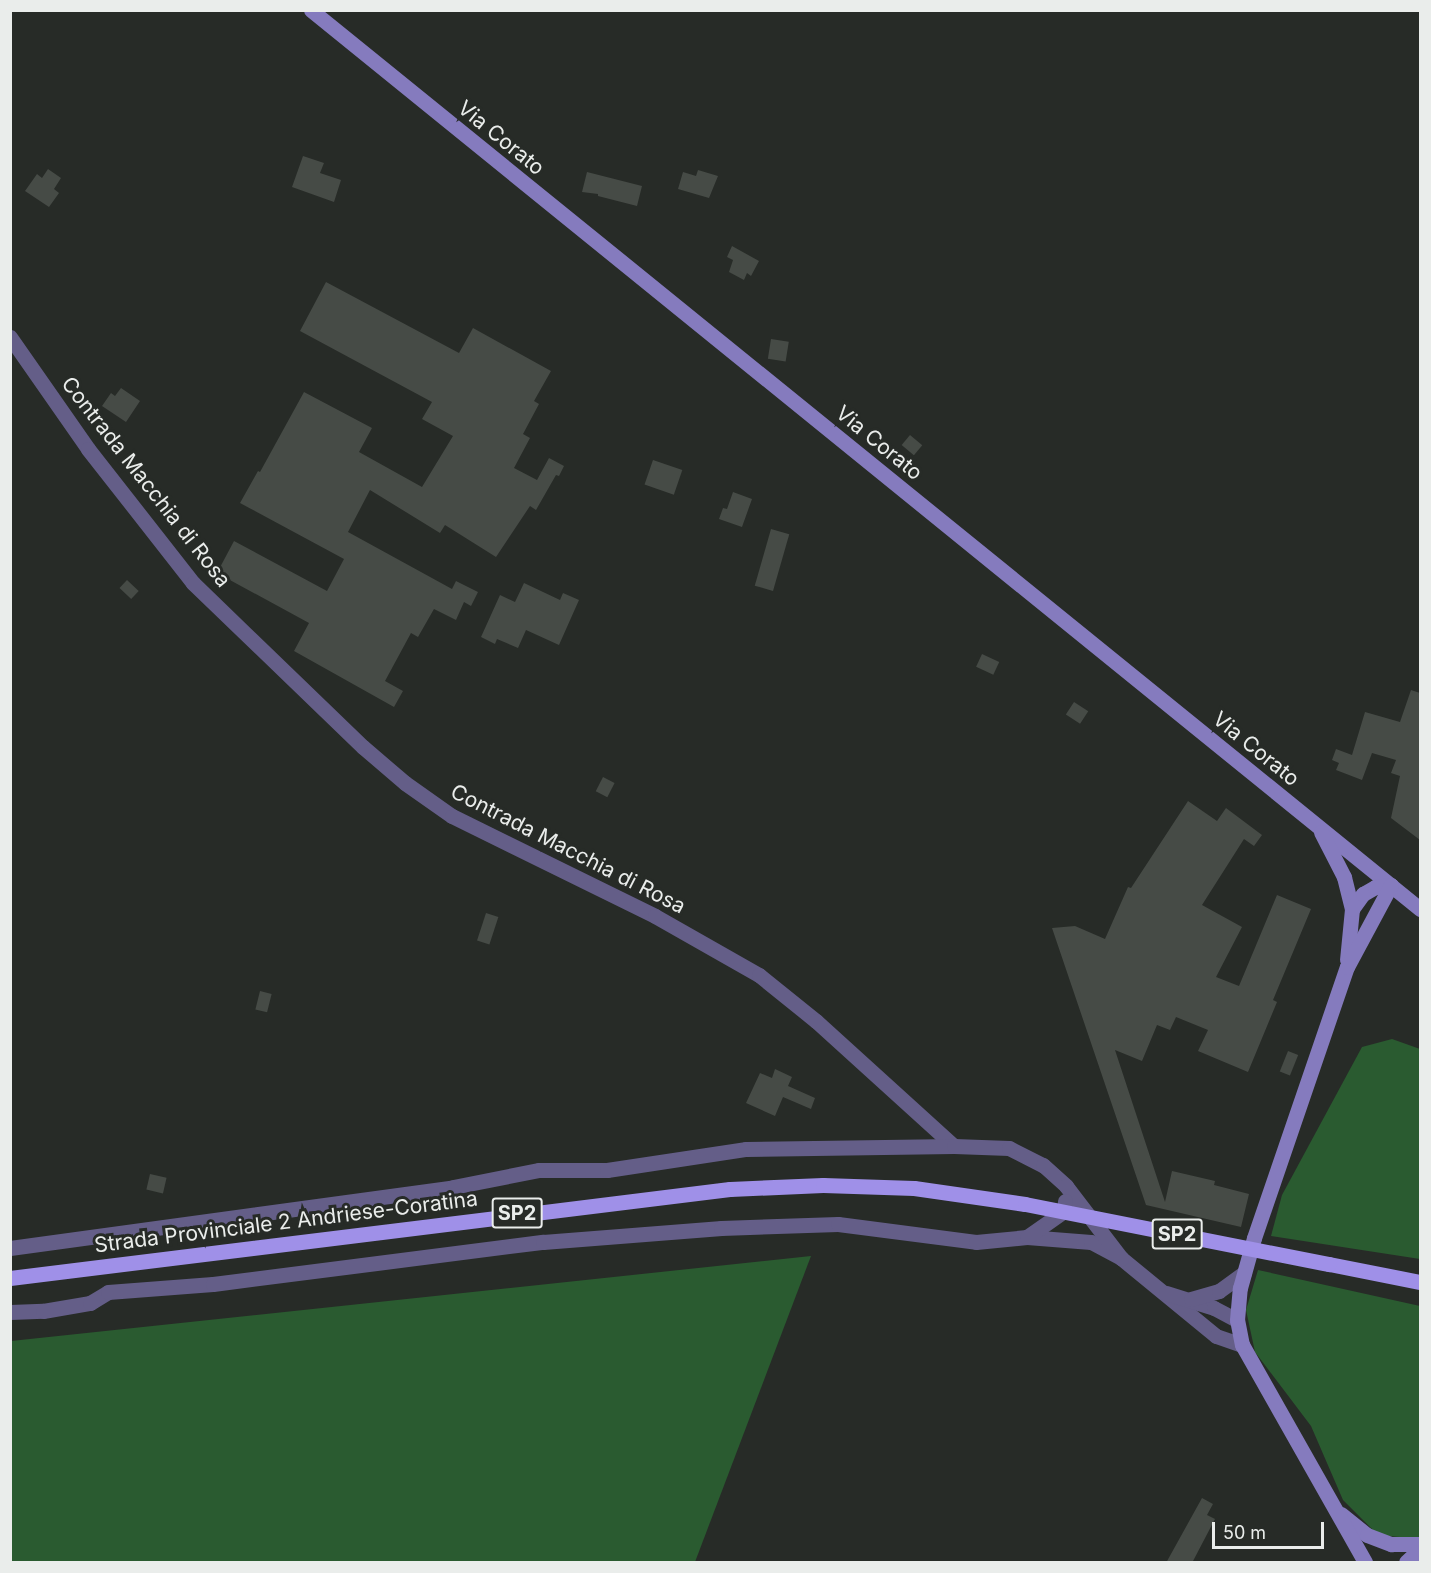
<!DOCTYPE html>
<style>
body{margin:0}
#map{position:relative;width:1431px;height:1573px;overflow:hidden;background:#272b27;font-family:Inter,sans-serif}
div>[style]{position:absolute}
.green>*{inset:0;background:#2a5b30}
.building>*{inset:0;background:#464b46;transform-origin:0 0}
.street>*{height:15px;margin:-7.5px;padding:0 7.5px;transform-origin:7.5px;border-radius:7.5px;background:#645e88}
.secondary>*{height:15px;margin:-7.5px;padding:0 7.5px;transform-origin:7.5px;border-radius:7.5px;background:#857bbe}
.primary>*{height:15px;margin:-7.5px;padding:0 7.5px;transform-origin:7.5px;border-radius:7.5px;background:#9f90e8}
.primary-bridge>*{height:15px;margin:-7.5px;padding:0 7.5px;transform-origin:7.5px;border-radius:7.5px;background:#9f90e8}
span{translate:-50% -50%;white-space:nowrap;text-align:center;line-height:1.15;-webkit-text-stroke:6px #272b27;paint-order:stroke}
.shield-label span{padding:2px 4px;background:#272b27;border:2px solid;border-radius:4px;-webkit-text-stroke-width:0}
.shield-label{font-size:20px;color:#eaedeb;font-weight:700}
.street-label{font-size:21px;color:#eaedeb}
.frame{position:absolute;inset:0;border:12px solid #eaedeb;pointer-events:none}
.scale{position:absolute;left:1212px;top:1522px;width:112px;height:27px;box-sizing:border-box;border:3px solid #eaedeb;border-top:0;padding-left:8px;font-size:18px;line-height:21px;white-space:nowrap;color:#eaedeb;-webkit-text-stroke:4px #272b27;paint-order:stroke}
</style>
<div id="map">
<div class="green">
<div style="clip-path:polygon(1392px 1039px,1420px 1049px,1420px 1259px,1271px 1236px,1282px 1195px,1362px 1047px)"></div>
<div style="clip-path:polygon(811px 1256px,695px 1562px,11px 1562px,11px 1341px)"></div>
<div style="clip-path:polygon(1258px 1270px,1420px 1306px,1420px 1539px,1378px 1535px,1343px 1500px,1311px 1426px,1255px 1352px,1246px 1310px)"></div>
</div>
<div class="building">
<div style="clip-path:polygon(303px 156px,324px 163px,320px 173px,341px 180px,334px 202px,292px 187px)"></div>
<div style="clip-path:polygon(48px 169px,61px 178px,54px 189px,59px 193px,49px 207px,25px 191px,37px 174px,42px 178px)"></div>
<div style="clip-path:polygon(698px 170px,718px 176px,709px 198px,678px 189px,683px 172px,696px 176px)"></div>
<div style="clip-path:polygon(587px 172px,642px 186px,637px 206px,598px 196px,598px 194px,582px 192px)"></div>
<div style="clip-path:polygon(732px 246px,759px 261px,751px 276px,747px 273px,744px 280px,729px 272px,733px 260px,727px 257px)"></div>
<div style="clip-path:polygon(326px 282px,459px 353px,473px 328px,551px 371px,534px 401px,539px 404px,523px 434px,530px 438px,514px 468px,537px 480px,549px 458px,564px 466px,559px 476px,556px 475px,536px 510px,530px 506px,496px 557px,445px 525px,440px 533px,370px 490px,348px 532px,452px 589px,456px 581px,478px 592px,471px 606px,464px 602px,456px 620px,434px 609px,418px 637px,411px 633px,385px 681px,403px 691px,394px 707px,294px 651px,309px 623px,217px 573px,234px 541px,327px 591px,344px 559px,240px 503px,258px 471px,260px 472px,304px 392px,372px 428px,359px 452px,422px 487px,453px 436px,422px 419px,432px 402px,300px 331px)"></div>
<div style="left:771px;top:339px;width:18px;height:20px;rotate:9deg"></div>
<div style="clip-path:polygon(121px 388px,140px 401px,126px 422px,102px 406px,111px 393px,115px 396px)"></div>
<div style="left:910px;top:435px;width:16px;height:13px;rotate:40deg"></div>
<div style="left:653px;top:460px;width:31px;height:26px;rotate:19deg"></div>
<div style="clip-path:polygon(733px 492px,752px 499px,742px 527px,719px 519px,723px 508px,727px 509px)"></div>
<div style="left:771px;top:529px;width:19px;height:59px;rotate:16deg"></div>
<div style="left:127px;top:580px;width:16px;height:11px;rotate:43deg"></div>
<div style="clip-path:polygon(524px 583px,560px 600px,563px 593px,579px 600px,559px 645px,526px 630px,518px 648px,497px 639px,495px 644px,481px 637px,500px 595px,515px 602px)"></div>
<div style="left:982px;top:654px;width:19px;height:14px;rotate:25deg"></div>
<div style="clip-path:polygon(1411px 690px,1420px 693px,1420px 840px,1391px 818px,1400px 776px,1391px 773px,1396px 760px,1372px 753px,1362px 780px,1336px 770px,1339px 763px,1332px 760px,1336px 749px,1352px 755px,1365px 712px,1400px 722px)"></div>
<div style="left:1074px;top:702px;width:17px;height:15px;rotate:33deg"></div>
<div style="left:603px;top:777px;width:13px;height:16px;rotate:27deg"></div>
<div style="clip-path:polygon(1188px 801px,1217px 821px,1226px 808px,1262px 835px,1254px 846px,1244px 839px,1202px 905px,1242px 927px,1216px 977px,1239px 986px,1277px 895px,1311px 909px,1273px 1000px,1277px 1002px,1248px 1072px,1198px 1051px,1208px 1030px,1176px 1017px,1170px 1030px,1157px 1025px,1142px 1061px,1115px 1050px,1165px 1202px,1172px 1171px,1215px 1181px,1214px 1185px,1249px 1194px,1241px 1227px,1146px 1205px,1052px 928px,1075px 926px,1105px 939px,1128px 887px,1131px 888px)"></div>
<div style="left:486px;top:913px;width:13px;height:29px;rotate:18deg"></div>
<div style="left:260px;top:991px;width:12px;height:19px;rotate:14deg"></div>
<div style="left:1288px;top:1051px;width:11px;height:22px;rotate:22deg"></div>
<div style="clip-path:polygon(775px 1069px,792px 1077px,788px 1086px,815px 1098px,811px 1109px,783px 1097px,775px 1116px,746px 1103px,760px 1073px,772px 1078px)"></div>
<div style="left:150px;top:1174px;width:17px;height:16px;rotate:13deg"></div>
<div style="clip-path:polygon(1202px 1498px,1213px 1504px,1207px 1515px,1215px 1519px,1192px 1563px,1166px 1563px)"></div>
</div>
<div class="street">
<div style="left:10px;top:337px;width:136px;rotate:55.1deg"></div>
<div style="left:88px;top:449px;width:170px;rotate:51.9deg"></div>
<div style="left:193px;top:583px;width:236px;rotate:44deg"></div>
<div style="left:363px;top:747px;width:55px;rotate:40.6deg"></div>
<div style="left:405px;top:783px;width:57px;rotate:35.1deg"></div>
<div style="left:452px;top:816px;width:226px;rotate:26.2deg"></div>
<div style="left:655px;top:916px;width:120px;rotate:29.6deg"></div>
<div style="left:759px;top:975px;width:73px;rotate:38.9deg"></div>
<div style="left:816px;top:1021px;width:186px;rotate:42.2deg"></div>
<div style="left:1027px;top:1237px;width:64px;rotate:4.5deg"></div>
<div style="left:1091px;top:1242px;width:34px;rotate:28deg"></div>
<div style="left:1121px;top:1258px;width:123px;rotate:39.4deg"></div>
<div style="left:1216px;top:1336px;width:28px;rotate:19deg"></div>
<div style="left:10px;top:1248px;width:447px;rotate:-7.8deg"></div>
<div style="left:453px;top:1187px;width:88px;rotate:-11.2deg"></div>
<div style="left:539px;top:1170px;width:68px"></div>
<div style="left:607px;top:1170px;width:141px;rotate:-8.6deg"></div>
<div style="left:746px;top:1149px;width:208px;rotate:-0.8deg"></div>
<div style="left:954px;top:1146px;width:55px;rotate:2.1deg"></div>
<div style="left:1009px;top:1148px;width:38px;rotate:27deg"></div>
<div style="left:1043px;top:1165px;width:31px;rotate:42deg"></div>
<div style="left:1066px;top:1186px;width:91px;rotate:52.6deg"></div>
<div style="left:1166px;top:1293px;width:50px;rotate:17.4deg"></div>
<div style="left:1214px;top:1308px;width:26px;rotate:28deg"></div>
<div style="left:1191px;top:1299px;width:29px;rotate:-16deg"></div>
<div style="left:1219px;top:1291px;width:31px;rotate:-36deg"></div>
<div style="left:10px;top:1312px;width:33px;rotate:-2deg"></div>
<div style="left:43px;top:1311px;width:48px;rotate:-9.7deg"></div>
<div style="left:90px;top:1303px;width:21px;rotate:-31deg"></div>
<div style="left:108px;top:1292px;width:105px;rotate:-4.4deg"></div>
<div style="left:213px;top:1284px;width:333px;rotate:-7.3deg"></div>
<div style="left:543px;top:1242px;width:179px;rotate:-4.5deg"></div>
<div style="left:721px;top:1228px;width:117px;rotate:-2deg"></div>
<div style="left:838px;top:1224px;width:139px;rotate:7.4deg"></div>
<div style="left:976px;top:1242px;width:51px;rotate:-5.6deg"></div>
<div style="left:1027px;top:1237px;width:45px;rotate:-35.1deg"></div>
<div style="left:1064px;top:1211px;width:10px;rotate:-84deg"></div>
</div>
<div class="secondary">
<div style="left:311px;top:10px;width:1428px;rotate:39.03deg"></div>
<div style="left:1321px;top:832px;width:51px;rotate:62.9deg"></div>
<div style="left:1344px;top:877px;width:33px;rotate:76deg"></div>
<div style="left:1352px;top:909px;width:51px;rotate:95.6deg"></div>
<div style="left:1352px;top:909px;width:19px;rotate:-54deg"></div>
<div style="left:1363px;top:894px;width:14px;rotate:-30deg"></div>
<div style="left:1375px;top:887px;width:16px;rotate:-7deg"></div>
<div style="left:1341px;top:1514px;width:33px;rotate:39deg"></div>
<div style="left:1367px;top:1535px;width:26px;rotate:21deg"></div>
<div style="left:1391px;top:1544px;width:29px"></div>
<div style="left:1365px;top:1562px;width:249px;rotate:-119.5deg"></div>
<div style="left:1242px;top:1345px;width:25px;rotate:-101deg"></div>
<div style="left:1237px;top:1320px;width:32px;rotate:-85deg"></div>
<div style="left:1240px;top:1288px;width:52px;rotate:-74.4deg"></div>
<div style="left:1254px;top:1238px;width:287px;rotate:-71.1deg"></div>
<div style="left:1347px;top:967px;width:93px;rotate:-61.8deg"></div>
<div style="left:1406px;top:1562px;width:19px;rotate:-43deg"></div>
</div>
<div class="primary">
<div style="left:1329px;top:1264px;width:93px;rotate:11.2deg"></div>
<div style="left:10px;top:1278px;width:725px;rotate:-7.05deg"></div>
<div style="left:730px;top:1189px;width:93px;rotate:-2.5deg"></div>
<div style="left:823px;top:1185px;width:91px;rotate:1.9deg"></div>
<div style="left:914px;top:1188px;width:112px;rotate:8.2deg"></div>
</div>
<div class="primary-bridge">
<div style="left:1025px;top:1204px;width:310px;rotate:11.2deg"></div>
</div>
<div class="shield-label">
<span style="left:517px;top:1213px">SP2</span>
<span style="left:1177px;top:1234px">SP2</span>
</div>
<div class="street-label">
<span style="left:501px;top:138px;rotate:39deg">Via Corato</span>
<span style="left:879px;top:443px;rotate:39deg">Via Corato</span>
<span style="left:146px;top:482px;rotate:52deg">Contrada Macchia di Rosa</span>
<span style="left:1256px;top:749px;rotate:39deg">Via Corato</span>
<span style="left:568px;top:849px;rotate:27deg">Contrada Macchia di Rosa</span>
<span style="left:286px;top:1222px;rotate:-7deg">Strada Provinciale 2 Andriese-Coratina</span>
</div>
<div class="frame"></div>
<div class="scale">50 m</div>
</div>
